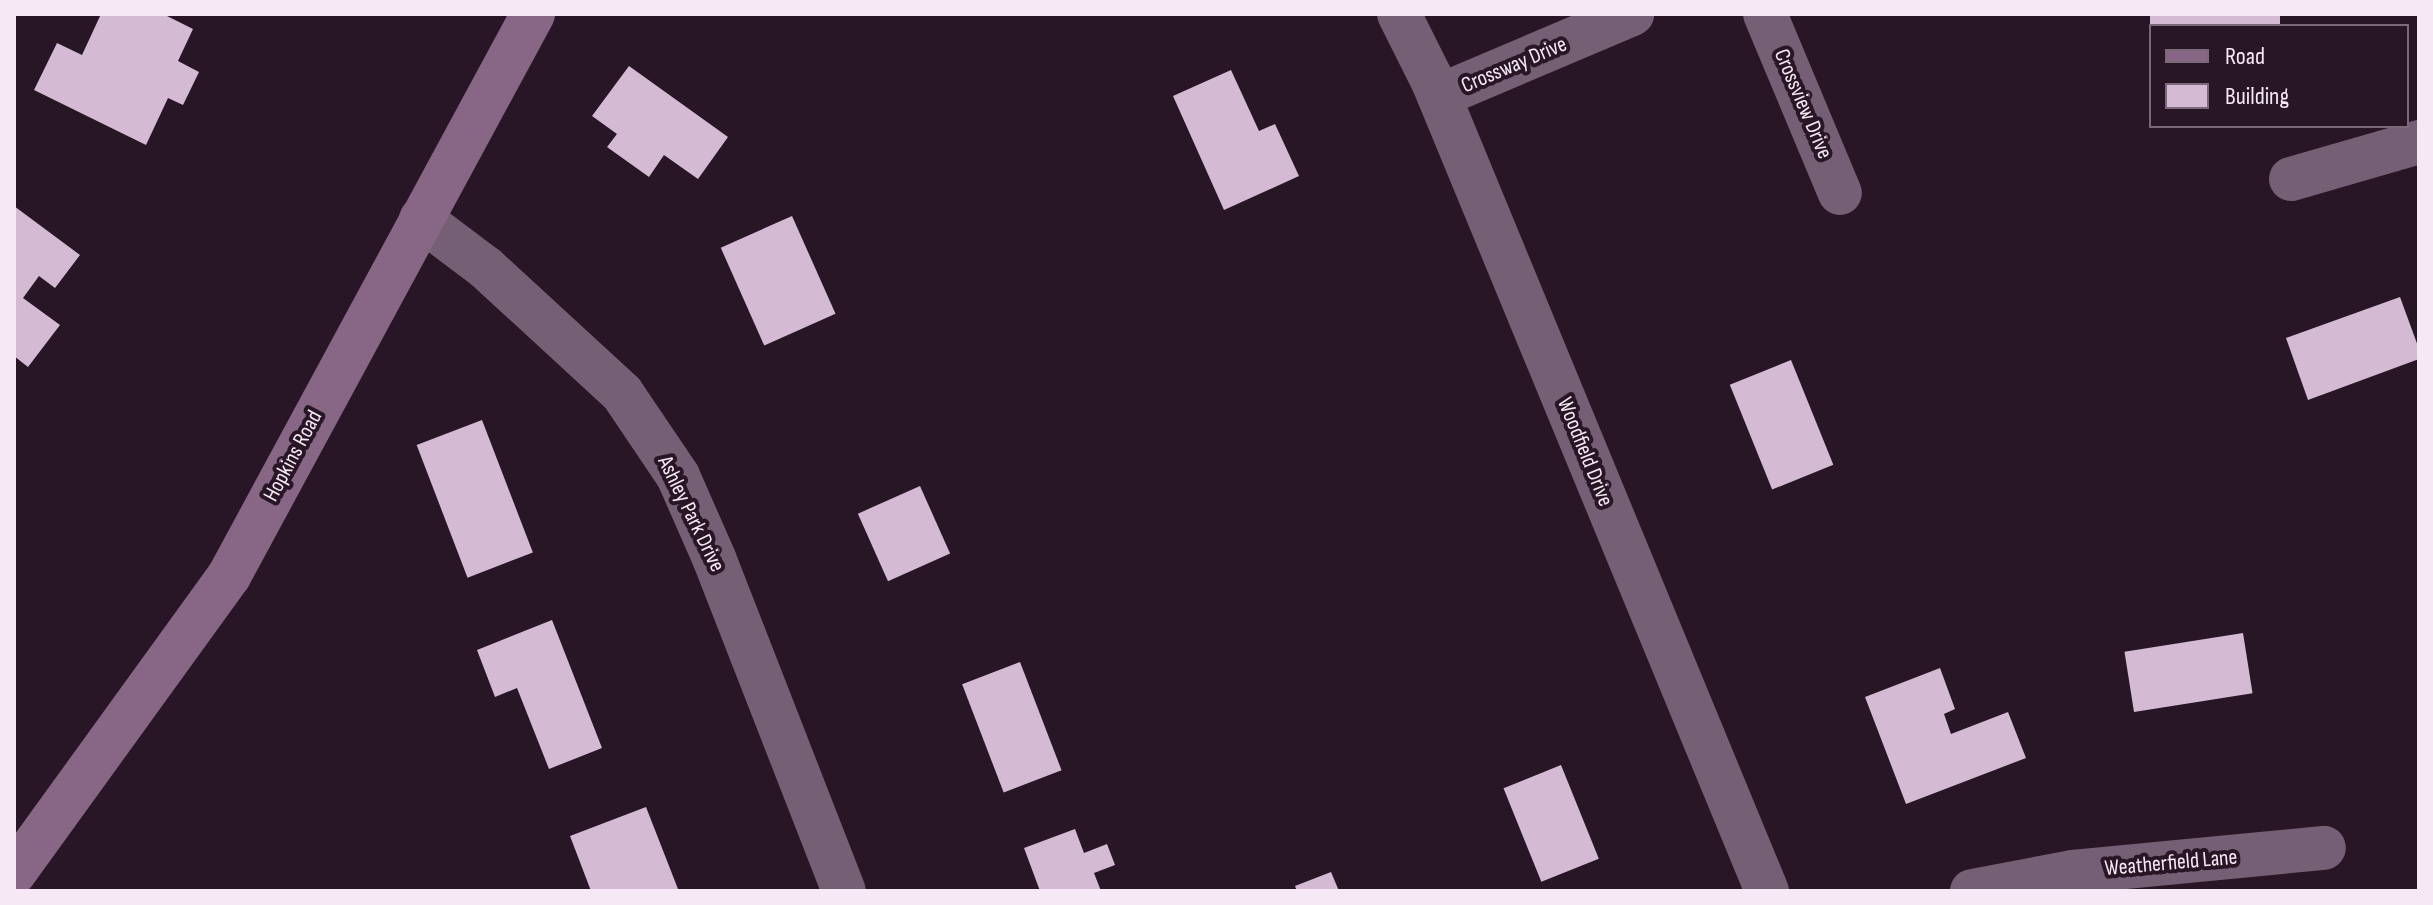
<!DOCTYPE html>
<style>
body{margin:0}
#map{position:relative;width:2433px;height:905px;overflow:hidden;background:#281627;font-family:"Sofia Sans Condensed",sans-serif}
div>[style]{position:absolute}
.building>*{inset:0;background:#d4bbd3;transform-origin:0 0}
.minor>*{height:44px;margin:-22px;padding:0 22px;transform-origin:22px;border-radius:22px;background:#755f74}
.secondary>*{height:44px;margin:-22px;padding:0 22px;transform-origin:22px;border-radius:22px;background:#876785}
span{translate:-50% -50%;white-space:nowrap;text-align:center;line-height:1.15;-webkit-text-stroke:8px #281627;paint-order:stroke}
.street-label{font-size:22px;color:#f6e9f5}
.frame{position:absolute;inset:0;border:16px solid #f6e9f5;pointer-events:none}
.legend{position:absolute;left:2149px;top:24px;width:260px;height:104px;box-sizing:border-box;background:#281627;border:2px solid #7a6a79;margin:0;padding:10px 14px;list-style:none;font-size:24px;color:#f6e9f5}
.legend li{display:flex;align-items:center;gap:16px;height:40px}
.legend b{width:40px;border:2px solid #7a6a79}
</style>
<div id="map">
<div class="building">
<div style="clip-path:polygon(101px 14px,163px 14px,193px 29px,178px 61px,199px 72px,183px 105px,168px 98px,146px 145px,34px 90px,57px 43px,82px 55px)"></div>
<div style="left:2150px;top:14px;width:130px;height:13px"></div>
<div style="clip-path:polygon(629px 66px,728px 137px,698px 179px,664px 155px,649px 177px,607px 147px,617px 134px,592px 116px)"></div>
<div style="clip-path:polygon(1231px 70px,1259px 131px,1275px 124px,1299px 176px,1224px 210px,1173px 96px)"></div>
<div style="clip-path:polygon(14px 206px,80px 255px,55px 288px,39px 276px,23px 298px,60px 325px,28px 367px,14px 356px)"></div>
<div style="left:792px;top:216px;width:107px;height:78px;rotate:66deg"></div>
<div style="clip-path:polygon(2400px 297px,2419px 349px,2419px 359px,2308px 400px,2286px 338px)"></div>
<div style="left:1791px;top:360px;width:113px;height:66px;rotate:68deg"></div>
<div style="left:482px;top:420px;width:142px;height:70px;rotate:69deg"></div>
<div style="left:920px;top:486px;width:74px;height:68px;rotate:66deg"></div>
<div style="clip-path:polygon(552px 620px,602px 748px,549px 769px,517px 688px,495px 697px,477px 650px)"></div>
<div style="left:2243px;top:633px;width:61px;height:120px;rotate:81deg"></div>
<div style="left:1020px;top:662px;width:116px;height:62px;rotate:69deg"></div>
<div style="clip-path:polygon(1940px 668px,1955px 709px,1944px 714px,1951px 734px,2008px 712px,2026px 758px,1906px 804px,1865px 697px)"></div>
<div style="left:1561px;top:765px;width:101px;height:62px;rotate:68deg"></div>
<div style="clip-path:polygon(646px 807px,678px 889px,591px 891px,570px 836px)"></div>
<div style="clip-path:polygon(1075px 829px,1084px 853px,1107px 844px,1115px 865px,1094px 873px,1101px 891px,1040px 891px,1024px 848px)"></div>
<div style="clip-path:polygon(1331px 872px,1339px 891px,1297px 891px,1295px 886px)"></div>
</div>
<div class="minor">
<div style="left:1399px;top:14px;width:78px;rotate:63.4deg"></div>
<div style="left:1434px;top:84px;width:873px;rotate:67.58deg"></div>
<div style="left:1765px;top:14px;width:194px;rotate:67.3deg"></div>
<div style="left:1439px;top:96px;width:210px;rotate:-23deg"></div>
<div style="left:2291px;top:179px;width:133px;rotate:-16.1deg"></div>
<div style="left:421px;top:219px;width:81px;rotate:37deg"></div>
<div style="left:486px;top:268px;width:185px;rotate:42.6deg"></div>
<div style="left:622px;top:393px;width:100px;rotate:56deg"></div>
<div style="left:678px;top:476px;width:90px;rotate:66.3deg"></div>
<div style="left:714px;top:558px;width:357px;rotate:68.7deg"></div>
<div style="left:1972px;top:891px;width:103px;rotate:-10.7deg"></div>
<div style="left:2073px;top:872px;width:252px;rotate:-5.5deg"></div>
</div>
<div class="secondary">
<div style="left:14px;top:873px;width:367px;rotate:-54.1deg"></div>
<div style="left:229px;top:576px;width:639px;rotate:-61.59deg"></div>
</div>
<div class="street-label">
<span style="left:1514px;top:65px;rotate:-23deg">Crossway Drive</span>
<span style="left:1803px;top:104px;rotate:67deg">Crossview Drive</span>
<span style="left:1585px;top:452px;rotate:68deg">Woodfield Drive</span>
<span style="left:293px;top:456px;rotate:-62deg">Hopkins Road</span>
<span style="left:691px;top:514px;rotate:64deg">Ashley Park Drive</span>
<span style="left:2171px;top:863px;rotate:-5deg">Weatherfield Lane</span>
</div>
<div class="frame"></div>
<ul class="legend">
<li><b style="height:10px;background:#876785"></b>Road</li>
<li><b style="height:22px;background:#d4bbd3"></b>Building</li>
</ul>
</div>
